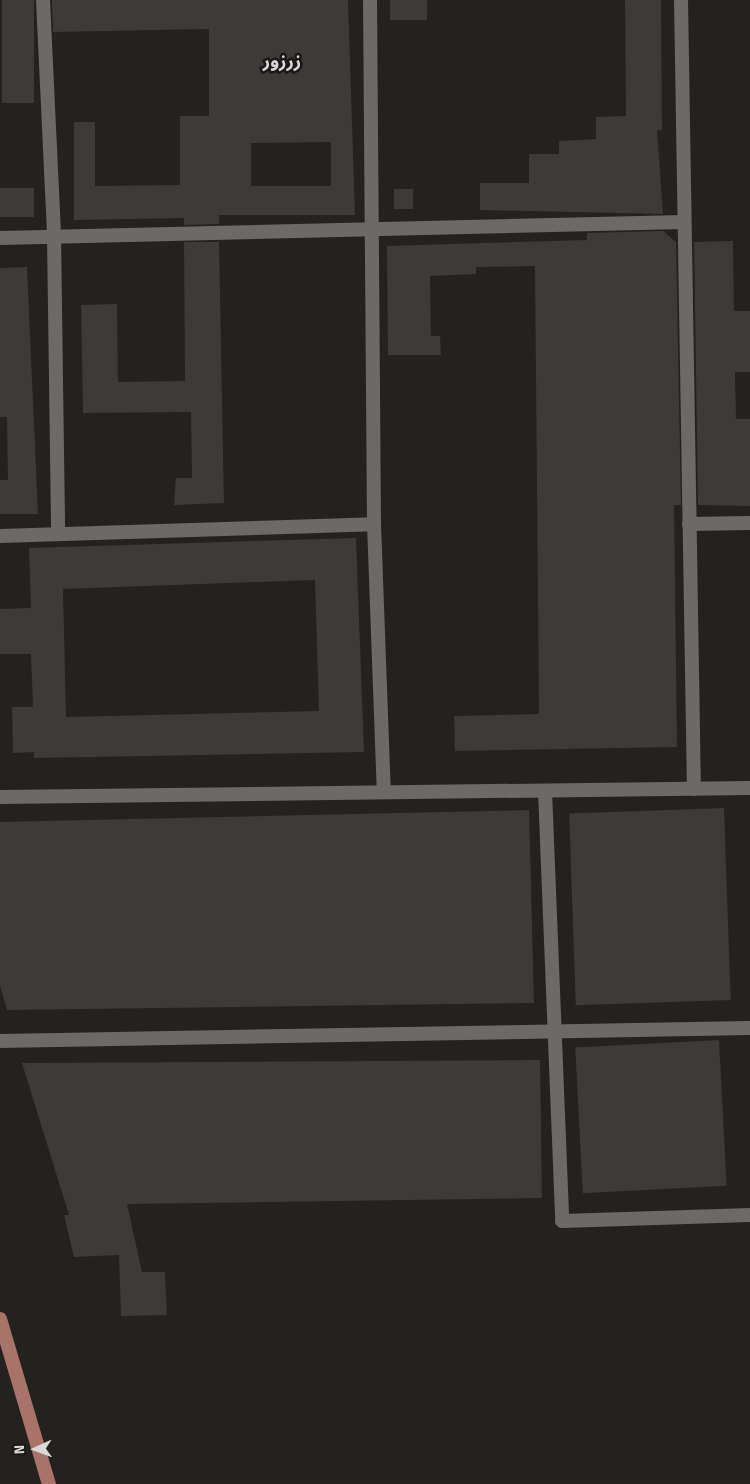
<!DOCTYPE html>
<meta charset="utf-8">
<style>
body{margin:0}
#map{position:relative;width:750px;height:1484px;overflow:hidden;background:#242121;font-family:"Fira Sans","Noto Sans Arabic",sans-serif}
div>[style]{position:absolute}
.building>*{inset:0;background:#3d3a39;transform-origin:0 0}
.service>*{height:14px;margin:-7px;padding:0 7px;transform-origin:7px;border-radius:7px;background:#6d6969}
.minor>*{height:14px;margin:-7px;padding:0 7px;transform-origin:7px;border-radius:7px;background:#6d6969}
.primary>*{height:14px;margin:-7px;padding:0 7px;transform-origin:7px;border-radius:7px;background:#a87469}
span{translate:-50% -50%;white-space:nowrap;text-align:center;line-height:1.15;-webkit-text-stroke:5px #1b1817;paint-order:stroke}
.quarter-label{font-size:18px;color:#d9d7d7;font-weight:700}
.north{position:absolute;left:10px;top:1424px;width:50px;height:50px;-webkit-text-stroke:4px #1b1817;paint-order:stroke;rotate:268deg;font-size:14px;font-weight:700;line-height:20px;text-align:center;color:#d9d7d7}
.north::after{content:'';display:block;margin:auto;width:18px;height:22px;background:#d9d7d7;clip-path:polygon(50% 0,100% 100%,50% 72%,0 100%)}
</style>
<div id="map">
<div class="building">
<div style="left:2px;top:0;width:32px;height:103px"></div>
<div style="clip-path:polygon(evenodd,52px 0,348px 0,355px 215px,219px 215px,219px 224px,184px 225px,184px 218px,74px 220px,74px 122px,95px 122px,95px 186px,180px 185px,180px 116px,209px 116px,209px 29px,53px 32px,52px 0,331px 142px,331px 186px,251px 186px,251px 143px,331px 142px)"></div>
<div style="left:390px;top:0;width:37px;height:20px"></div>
<div style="clip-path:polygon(625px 0,661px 0,662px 130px,657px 130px,663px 214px,480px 210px,480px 183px,529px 183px,529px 154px,559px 154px,559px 141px,596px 139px,596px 117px,626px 116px)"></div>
<div style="left:34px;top:188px;width:29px;height:34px;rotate:90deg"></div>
<div style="left:394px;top:189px;width:19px;height:20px"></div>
<div style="clip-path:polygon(663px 231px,676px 242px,681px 505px,674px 505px,677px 747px,455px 751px,454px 716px,539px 714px,535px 266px,476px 267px,476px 274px,430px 276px,431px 336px,440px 336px,441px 355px,388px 355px,387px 246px,587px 240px,587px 233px)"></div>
<div style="clip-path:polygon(733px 241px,734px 311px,750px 311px,750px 372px,735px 372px,736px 419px,750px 419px,750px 506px,698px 505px,694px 242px)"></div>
<div style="clip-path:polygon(184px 242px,219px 242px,224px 503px,174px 505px,176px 478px,192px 478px,191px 412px,83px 413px,81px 305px,117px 304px,118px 382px,185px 381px)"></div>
<div style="clip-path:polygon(27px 267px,38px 514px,0 514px,0 480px,8px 480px,7px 417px,0 417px,0 268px)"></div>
<div style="clip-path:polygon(evenodd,356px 538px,364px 752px,34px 758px,34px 752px,13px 753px,12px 707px,33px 707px,31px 654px,0 654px,0 609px,31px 608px,29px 548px,356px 538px,315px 580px,319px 711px,66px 717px,63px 589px,315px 580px)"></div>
<div style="left:724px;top:808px;width:192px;height:155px;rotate:88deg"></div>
<div style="clip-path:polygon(529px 810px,534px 1003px,7px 1010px,0 986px,0 822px)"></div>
<div style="left:719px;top:1040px;width:146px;height:144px;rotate:87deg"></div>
<div style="clip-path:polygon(540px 1060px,542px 1198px,127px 1204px,142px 1272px,165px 1272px,167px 1315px,121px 1316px,119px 1255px,74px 1257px,64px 1215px,69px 1215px,22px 1063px)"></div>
</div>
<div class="service">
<div style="left:370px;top:0;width:524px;rotate:89.56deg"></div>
<div style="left:374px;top:524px;width:268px;rotate:87.9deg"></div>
<div style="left:0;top:536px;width:374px;rotate:-1.8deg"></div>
</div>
<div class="minor">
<div style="left:43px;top:0;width:236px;rotate:87.3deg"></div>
<div style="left:54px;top:236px;width:298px;rotate:89.2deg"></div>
<div style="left:681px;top:0;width:789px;rotate:89.06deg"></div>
<div style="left:0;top:238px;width:684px;rotate:-1.34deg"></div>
<div style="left:689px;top:524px;width:61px;rotate:-0.9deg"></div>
<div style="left:545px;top:791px;width:430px;rotate:87.7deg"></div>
<div style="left:562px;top:1221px;width:188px;rotate:-1.8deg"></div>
<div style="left:0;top:797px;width:750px;rotate:-0.69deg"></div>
<div style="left:0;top:1041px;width:750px;rotate:-0.99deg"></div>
</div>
<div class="primary">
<div style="left:0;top:1319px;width:172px;rotate:73.5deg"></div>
</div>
<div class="quarter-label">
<span style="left:282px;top:61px">زرزور</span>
</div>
<div class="north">N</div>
</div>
